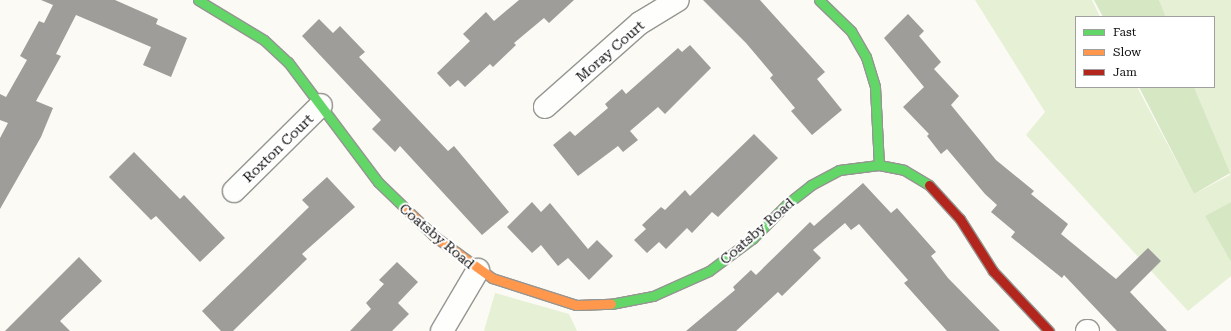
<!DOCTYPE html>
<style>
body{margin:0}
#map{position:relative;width:1231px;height:331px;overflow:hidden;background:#fbfaf4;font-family:"Roboto Serif",serif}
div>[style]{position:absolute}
.green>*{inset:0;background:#e5f0d5}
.forest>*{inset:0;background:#d6e7c3}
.building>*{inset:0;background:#9f9d99}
.roads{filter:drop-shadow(1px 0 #959592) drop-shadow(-1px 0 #959592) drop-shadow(0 1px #959592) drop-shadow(0 -1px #959592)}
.street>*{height:22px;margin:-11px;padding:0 11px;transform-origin:11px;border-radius:11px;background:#fefefd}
.fast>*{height:9px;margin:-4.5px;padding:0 4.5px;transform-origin:4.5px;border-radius:4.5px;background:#63d668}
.slow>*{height:9px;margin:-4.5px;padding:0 4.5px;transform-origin:4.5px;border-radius:4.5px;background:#ff974d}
.jam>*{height:9px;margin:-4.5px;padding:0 4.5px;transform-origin:4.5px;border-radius:4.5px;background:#b3261e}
span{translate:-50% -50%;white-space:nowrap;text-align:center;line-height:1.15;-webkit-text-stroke:4px #fff;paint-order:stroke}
.street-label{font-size:14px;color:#0f0f0f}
.legend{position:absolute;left:1075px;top:16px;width:140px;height:72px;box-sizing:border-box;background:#fff;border:1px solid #9f9f9f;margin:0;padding:5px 7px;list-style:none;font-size:12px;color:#0f0f0f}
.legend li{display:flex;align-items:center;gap:8px;height:20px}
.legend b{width:20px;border:1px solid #9f9f9f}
</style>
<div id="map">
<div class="green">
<div style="clip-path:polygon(975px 0,1092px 0,1100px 17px,1076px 17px,1076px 87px,1137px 87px,1194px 194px,1230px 175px,1194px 87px,1214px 87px,1214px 17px,1166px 17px,1159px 0,1231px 0,1231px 202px,1205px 216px,1231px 262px,1231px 276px,1188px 311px,1026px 135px,1045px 112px)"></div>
<div style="clip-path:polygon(495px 293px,569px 314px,577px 331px,484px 331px)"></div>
</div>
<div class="forest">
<div style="clip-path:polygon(1094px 0,1159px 0,1166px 17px,1103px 17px)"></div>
<div style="clip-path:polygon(1139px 87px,1194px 87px,1230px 173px,1194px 194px)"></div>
<div style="clip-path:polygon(1231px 202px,1231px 262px,1205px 216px)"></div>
</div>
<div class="building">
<div style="clip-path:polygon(41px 0,115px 0,158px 19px,156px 24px,187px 38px,171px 77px,143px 65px,151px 47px,76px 15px,56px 54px,61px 56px,36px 101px,53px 108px,41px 137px,0 209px,0 138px,8px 123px,0 120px,0 94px,6px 97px,27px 60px,20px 56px,39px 21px,44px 23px,53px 5px)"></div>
<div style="clip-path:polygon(519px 0,574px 0,549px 23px,544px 18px,514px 43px,516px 45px,493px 67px,490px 64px,465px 87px,458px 80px,450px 87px,437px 73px,470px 41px,463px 34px,486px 12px,494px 21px)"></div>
<div style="clip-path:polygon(703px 0,760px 0,825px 72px,817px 79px,842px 110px,812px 135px,791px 111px,795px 108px,770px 78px,773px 75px,746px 43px)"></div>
<div style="clip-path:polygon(908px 14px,924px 31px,919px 36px,941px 62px,934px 69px,959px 96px,951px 105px,996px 160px,1034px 191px,1031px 194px,1068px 224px,1061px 234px,1116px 279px,1148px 248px,1161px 261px,1130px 292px,1167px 331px,1117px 331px,1064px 275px,1062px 278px,1011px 237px,1015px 232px,991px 212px,997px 205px,985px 194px,947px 149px,941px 154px,927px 136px,929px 134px,903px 107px,924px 87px,884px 38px)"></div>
<div style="clip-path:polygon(319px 19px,333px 33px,340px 26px,365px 52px,359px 57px,448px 151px,454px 146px,509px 212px,482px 235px,400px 146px,395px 152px,372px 129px,381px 120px,302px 36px)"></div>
<div style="clip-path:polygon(690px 45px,711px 68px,665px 114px,658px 107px,630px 131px,638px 140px,623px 152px,618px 146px,578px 176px,553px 145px,570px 131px,575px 136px,608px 108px,605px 104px,622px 89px,626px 94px,678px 48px,682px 52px)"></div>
<div style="clip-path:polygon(754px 134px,778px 158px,718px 217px,712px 212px,692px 233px,687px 228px,666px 249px,659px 242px,647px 253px,634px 240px,646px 229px,642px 225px,661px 207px,665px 210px,685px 190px,690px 196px)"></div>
<div style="clip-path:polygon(134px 152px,180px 199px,184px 195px,225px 238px,200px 262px,156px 216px,151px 220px,109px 177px)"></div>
<div style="clip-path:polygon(327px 177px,355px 207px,302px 254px,307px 259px,233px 331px,221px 331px,202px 311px,309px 207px,302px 200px)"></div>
<div style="clip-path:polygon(863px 183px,891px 213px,897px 208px,936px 252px,931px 256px,948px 278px,1000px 331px,947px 331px,904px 283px,908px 280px,859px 224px,851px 230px,845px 223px,813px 250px,821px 258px,782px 296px,778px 292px,736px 331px,686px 331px,735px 290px,733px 287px,751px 270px,756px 275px,810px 222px,814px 226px)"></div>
<div style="clip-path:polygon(532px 202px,541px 212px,550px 203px,588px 249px,597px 240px,613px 256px,589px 280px,568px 258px,558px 266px,541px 245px,532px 253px,507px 227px)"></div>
<div style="clip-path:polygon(79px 257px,102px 281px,60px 321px,70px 331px,5px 331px)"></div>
<div style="clip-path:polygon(397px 262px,418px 282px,398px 303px,409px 314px,392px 331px,350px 331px,371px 309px,366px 303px,384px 284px,379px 280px)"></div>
</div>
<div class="roads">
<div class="street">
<div style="left:545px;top:107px;width:127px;rotate:-41.5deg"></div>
<div style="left:640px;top:23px;width:44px;rotate:-31.2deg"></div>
<div style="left:234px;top:191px;width:122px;rotate:-44.7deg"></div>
<div style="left:442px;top:331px;width:71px;rotate:-59.5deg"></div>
<div style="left:1087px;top:331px;width:1px"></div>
</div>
<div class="fast">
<div style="left:198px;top:0;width:77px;rotate:31.2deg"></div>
<div style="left:264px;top:40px;width:33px;rotate:43deg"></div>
<div style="left:288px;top:62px;width:150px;rotate:53.1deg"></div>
<div style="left:378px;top:182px;width:39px;rotate:44deg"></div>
<div style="left:819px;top:0;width:45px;rotate:44.1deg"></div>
<div style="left:851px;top:31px;width:30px;rotate:60deg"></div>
<div style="left:866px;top:57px;width:31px;rotate:73deg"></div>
<div style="left:875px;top:87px;width:78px;rotate:87.1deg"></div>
<div style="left:611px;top:304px;width:43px;rotate:-10.8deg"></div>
<div style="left:653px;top:296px;width:61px;rotate:-24.1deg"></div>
<div style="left:709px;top:271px;width:54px;rotate:-36.7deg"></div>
<div style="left:752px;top:239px;width:49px;rotate:-45deg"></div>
<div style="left:787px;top:204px;width:31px;rotate:-38deg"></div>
<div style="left:811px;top:185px;width:32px;rotate:-28deg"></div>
<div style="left:839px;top:170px;width:40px;rotate:-7.1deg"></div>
<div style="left:879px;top:165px;width:25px;rotate:11deg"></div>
<div style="left:904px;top:170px;width:29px;rotate:31deg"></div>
</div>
<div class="slow">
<div style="left:406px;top:209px;width:39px;rotate:44deg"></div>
<div style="left:434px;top:236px;width:72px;rotate:35.9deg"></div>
<div style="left:492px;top:278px;width:88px;rotate:17.8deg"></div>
<div style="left:576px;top:305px;width:35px;rotate:-2deg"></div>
</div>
<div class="jam">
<div style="left:929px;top:185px;width:46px;rotate:47.6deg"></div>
<div style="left:960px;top:219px;width:62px;rotate:57.6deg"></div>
<div style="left:993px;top:271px;width:82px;rotate:47deg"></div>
</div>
</div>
<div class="street-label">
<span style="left:610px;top:51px;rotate:-41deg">Moray Court</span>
<span style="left:278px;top:148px;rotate:-44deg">Roxton Court</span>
<span style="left:757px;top:231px;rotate:-41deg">Coatsby Road</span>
<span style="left:437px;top:236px;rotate:40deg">Coatsby Road</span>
</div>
<ul class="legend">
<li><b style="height:5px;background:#63d668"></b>Fast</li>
<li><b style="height:5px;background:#ff974d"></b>Slow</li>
<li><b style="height:5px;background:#b3261e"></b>Jam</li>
</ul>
</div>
